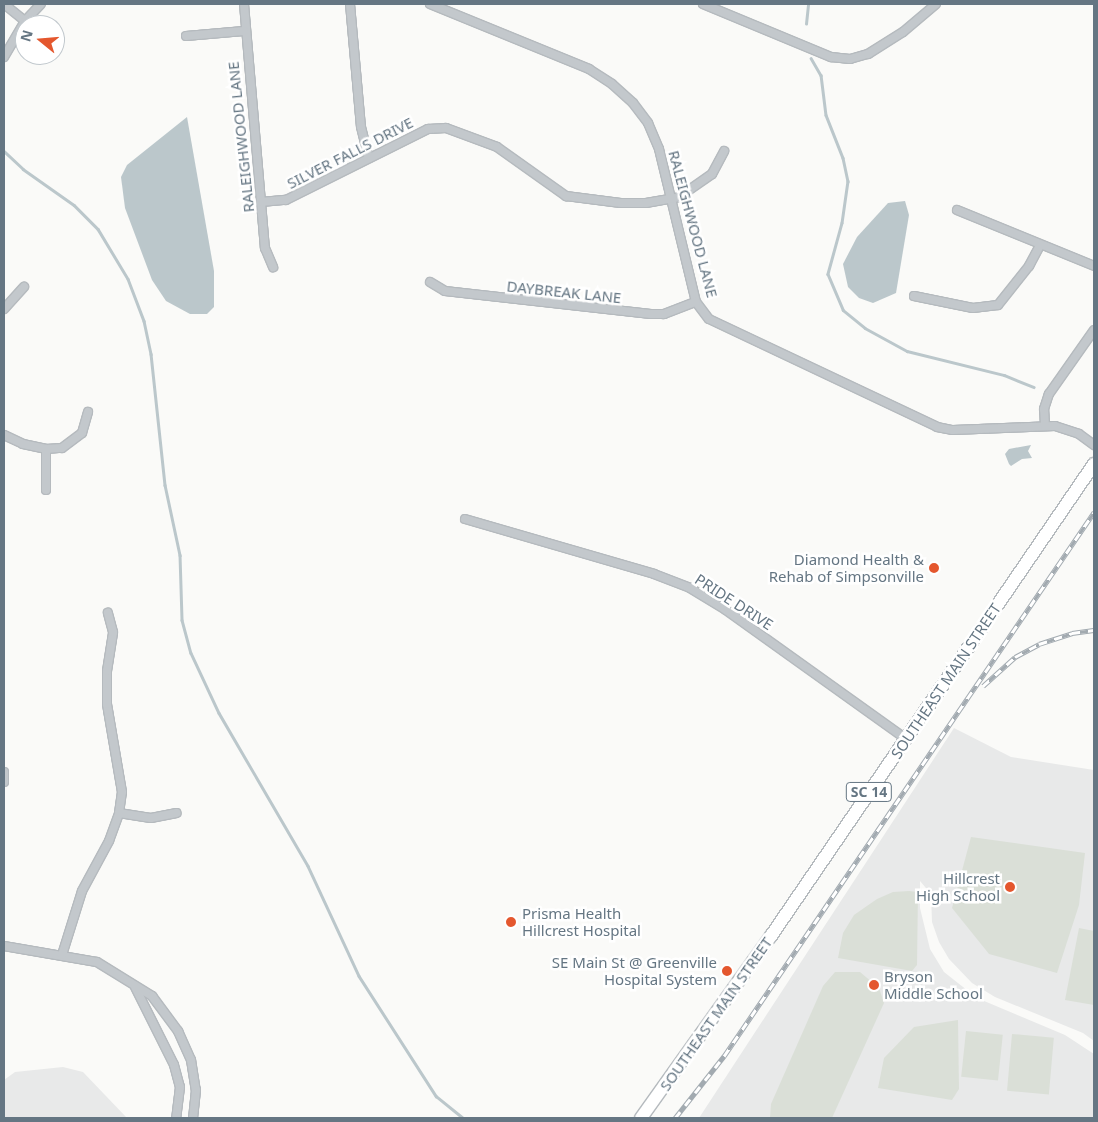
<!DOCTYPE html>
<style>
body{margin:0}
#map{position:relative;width:1098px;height:1122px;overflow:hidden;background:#fafaf8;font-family:"Noto Sans",sans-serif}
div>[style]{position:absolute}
.built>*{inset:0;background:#e8e9e9}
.green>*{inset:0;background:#dadfd7;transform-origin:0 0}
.water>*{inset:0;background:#bbc7cb}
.stream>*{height:2.5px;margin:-1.25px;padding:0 1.25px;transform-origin:1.25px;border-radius:1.25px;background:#bbc7cb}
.roads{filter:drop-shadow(1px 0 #b5babe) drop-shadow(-1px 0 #b5babe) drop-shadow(0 1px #b5babe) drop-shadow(0 -1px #b5babe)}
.street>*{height:8px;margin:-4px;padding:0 4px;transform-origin:4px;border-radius:4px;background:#c3c8cc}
.primary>*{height:12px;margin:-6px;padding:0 6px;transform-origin:6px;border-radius:6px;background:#fff}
.rail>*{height:4.5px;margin-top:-2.25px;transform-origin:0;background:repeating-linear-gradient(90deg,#fff 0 8px,#a2aab0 0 16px);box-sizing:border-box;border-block:1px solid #a2aab0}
.dots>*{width:14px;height:14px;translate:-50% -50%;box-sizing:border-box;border:2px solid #fff;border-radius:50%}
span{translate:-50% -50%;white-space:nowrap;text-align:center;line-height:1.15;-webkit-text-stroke:5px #fff;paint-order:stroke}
.shield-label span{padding:1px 4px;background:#fff;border:1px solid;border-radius:4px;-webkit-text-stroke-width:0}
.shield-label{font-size:14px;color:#657683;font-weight:700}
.street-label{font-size:15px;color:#657683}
.poi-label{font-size:15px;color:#657683}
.right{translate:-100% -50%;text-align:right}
.left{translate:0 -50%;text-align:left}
.frame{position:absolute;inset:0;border:5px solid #657683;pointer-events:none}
.north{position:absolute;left:15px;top:15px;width:50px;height:50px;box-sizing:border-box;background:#fff;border:1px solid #c1c8cd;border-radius:50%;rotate:287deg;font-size:14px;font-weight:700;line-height:20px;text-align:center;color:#657683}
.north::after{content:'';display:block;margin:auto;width:18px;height:22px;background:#e4572e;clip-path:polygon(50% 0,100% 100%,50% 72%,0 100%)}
</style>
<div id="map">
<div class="built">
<div style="clip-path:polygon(954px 728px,1011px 757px,1094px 770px,1094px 1041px,1083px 1033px,995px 997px,972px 983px,949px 959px,939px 942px,932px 922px,931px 894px,920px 881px,920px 908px,930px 949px,944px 972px,977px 998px,1065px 1035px,1094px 1054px,1094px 1118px,699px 1118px)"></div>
<div style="clip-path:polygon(63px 1067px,83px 1072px,127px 1118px,4px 1118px,4px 1080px,15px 1072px)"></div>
</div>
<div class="green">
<div style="clip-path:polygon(971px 837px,1085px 853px,1079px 905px,1057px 973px,989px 954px,952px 908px)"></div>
<div style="clip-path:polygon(909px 891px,918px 892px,917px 965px,912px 971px,838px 958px,843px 933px,854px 915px,877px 899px,893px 892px)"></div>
<div style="clip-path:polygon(1079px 928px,1094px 931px,1094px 1005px,1065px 1000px)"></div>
<div style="clip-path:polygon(835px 972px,860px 972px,879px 988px,884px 1003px,832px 1118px,770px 1118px,771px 1104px,823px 986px)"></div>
<div style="clip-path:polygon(958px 1020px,959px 1089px,952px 1100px,878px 1088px,884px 1058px,914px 1027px)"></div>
<div style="left:966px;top:1031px;width:37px;height:46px;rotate:6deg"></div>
<div style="left:1012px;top:1034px;width:42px;height:57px;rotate:5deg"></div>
</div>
<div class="water">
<div style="clip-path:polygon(187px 117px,214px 271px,214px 307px,207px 314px,190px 314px,166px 301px,152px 280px,125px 208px,121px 177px,127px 165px)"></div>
<div style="clip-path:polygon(905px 201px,909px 215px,896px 293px,873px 303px,859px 298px,848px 287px,843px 264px,857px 237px,888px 203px)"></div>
<div style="clip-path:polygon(1031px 445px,1028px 451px,1032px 458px,1022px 459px,1011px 466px,1009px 464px,1005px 454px,1009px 449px)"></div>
</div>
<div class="stream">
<div style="left:806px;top:24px;width:20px;rotate:-84deg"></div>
<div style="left:811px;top:58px;width:20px;rotate:60deg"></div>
<div style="left:821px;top:75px;width:40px;rotate:82.9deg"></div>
<div style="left:826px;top:115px;width:46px;rotate:68.4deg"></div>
<div style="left:843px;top:158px;width:24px;rotate:78deg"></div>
<div style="left:848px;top:181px;width:42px;rotate:98.1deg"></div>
<div style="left:842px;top:223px;width:53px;rotate:105.4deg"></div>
<div style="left:828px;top:274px;width:39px;rotate:67deg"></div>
<div style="left:843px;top:310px;width:28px;rotate:39deg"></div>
<div style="left:865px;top:328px;width:48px;rotate:28.7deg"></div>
<div style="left:907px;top:351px;width:100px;rotate:13.9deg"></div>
<div style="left:1004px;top:375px;width:32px;rotate:22deg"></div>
<div style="left:4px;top:151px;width:26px;rotate:43deg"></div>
<div style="left:23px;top:169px;width:62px;rotate:35.2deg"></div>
<div style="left:74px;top:205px;width:34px;rotate:45deg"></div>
<div style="left:98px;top:229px;width:58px;rotate:59deg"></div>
<div style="left:128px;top:279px;width:45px;rotate:69.1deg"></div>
<div style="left:144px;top:321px;width:34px;rotate:78deg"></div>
<div style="left:151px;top:354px;width:132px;rotate:83.9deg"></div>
<div style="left:165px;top:485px;width:72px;rotate:77.9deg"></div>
<div style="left:180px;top:555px;width:65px;rotate:88.2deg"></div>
<div style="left:182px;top:620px;width:34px;rotate:75deg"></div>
<div style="left:191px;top:653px;width:66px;rotate:65deg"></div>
<div style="left:219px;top:713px;width:177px;rotate:59.8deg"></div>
<div style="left:308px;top:866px;width:121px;rotate:65.1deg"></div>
<div style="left:359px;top:976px;width:143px;rotate:57.3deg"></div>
<div style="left:436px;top:1096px;width:35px;rotate:39deg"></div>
</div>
<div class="roads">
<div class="street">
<div style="left:4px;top:4px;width:27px;rotate:39deg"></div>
<div style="left:244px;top:4px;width:245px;rotate:85.1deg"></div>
<div style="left:265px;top:248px;width:21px;rotate:67deg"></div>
<div style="left:350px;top:4px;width:123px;rotate:84.9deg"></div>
<div style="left:361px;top:127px;width:32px;rotate:76deg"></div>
<div style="left:430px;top:4px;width:172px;rotate:22.2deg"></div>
<div style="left:589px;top:69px;width:27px;rotate:33deg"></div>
<div style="left:612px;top:84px;width:28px;rotate:42deg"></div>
<div style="left:633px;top:103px;width:25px;rotate:53deg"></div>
<div style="left:648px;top:123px;width:28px;rotate:67deg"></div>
<div style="left:659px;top:149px;width:157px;rotate:76.4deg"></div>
<div style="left:696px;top:302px;width:21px;rotate:53deg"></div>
<div style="left:709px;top:319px;width:252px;rotate:25.3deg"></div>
<div style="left:937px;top:427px;width:16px;rotate:11deg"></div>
<div style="left:953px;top:430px;width:102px;rotate:-2.2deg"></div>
<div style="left:1055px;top:426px;width:25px;rotate:18deg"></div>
<div style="left:1079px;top:434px;width:19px;rotate:36deg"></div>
<div style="left:703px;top:4px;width:139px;rotate:22.5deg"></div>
<div style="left:831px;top:57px;width:19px;rotate:6deg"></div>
<div style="left:850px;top:59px;width:19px;rotate:-16deg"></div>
<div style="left:868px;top:54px;width:41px;rotate:-32.2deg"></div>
<div style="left:903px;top:32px;width:43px;rotate:-40.3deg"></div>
<div style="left:186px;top:36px;width:58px;rotate:-4.9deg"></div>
<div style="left:4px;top:57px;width:42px;rotate:-59.7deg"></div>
<div style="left:25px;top:21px;width:23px;rotate:-47deg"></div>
<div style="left:261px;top:202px;width:25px;rotate:-5deg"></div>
<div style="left:286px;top:200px;width:159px;rotate:-26.6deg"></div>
<div style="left:428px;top:129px;width:18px;rotate:-3deg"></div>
<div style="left:446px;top:128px;width:54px;rotate:20.4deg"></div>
<div style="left:497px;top:147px;width:85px;rotate:35.4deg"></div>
<div style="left:566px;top:196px;width:55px;rotate:7.3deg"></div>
<div style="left:621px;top:203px;width:25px"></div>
<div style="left:646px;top:203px;width:34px;rotate:-10deg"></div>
<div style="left:679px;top:197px;width:40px;rotate:-34.9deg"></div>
<div style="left:712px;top:174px;width:26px;rotate:-62deg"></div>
<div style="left:957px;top:210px;width:148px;rotate:22.2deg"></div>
<div style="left:430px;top:282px;width:17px;rotate:31deg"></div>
<div style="left:445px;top:291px;width:207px;rotate:6.4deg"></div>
<div style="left:651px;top:314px;width:13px"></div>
<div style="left:664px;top:314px;width:34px;rotate:-21deg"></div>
<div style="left:914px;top:296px;width:60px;rotate:11.5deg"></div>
<div style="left:973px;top:308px;width:25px;rotate:-7deg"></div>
<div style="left:998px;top:305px;width:50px;rotate:-51.5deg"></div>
<div style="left:1029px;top:266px;width:24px;rotate:-62deg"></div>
<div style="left:4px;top:309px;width:30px;rotate:-48deg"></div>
<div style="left:1045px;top:426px;width:17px;rotate:-93deg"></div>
<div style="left:1044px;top:409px;width:16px;rotate:-72deg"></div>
<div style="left:1049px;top:394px;width:78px;rotate:-54.9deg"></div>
<div style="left:4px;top:435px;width:21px;rotate:25deg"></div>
<div style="left:23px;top:444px;width:24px;rotate:12deg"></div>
<div style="left:46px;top:449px;width:16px;rotate:-4deg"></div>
<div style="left:62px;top:448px;width:25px;rotate:-37deg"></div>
<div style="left:82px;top:433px;width:22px;rotate:-74deg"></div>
<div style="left:46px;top:449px;width:41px;rotate:90deg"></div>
<div style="left:465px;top:519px;width:197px;rotate:16.2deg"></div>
<div style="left:654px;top:574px;width:39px;rotate:21deg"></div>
<div style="left:690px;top:588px;width:42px;rotate:31.4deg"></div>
<div style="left:726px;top:610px;width:221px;rotate:35.6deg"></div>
<div style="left:4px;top:772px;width:10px;rotate:90deg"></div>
<div style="left:119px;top:813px;width:32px;rotate:9deg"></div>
<div style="left:151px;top:818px;width:26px;rotate:-11deg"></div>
<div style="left:4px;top:946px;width:94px;rotate:9.8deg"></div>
<div style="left:97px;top:962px;width:65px;rotate:31.7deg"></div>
<div style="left:152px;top:996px;width:44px;rotate:53.4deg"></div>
<div style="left:178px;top:1031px;width:32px;rotate:66deg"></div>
<div style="left:191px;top:1060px;width:30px;rotate:81deg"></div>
<div style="left:196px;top:1090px;width:28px;rotate:96deg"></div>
<div style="left:62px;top:955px;width:67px;rotate:-72.6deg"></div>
<div style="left:82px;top:891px;width:57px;rotate:-61.6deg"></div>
<div style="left:109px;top:841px;width:30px;rotate:-70deg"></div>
<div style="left:119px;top:813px;width:21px;rotate:-82deg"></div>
<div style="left:122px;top:792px;width:89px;rotate:-99.7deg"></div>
<div style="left:107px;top:704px;width:33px;rotate:-90deg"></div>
<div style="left:107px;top:671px;width:39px;rotate:-81deg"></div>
<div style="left:113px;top:632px;width:20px;rotate:-105deg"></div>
<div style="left:135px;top:987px;width:87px;rotate:63.4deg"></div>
<div style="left:174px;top:1065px;width:23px;rotate:75deg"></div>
<div style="left:180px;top:1087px;width:31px;rotate:97deg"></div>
</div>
<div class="primary">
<div style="left:641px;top:1118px;width:224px;rotate:-54.5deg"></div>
<div style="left:771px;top:936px;width:572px;rotate:-55.62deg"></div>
</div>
</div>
<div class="rail">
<div style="left:983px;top:686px;width:43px;rotate:-42.2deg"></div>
<div style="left:1015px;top:657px;width:27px;rotate:-28deg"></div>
<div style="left:1039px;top:644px;width:35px;rotate:-18deg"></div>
<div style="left:1072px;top:633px;width:22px;rotate:-8deg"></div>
<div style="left:675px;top:1118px;width:79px;rotate:-51.7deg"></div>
<div style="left:724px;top:1056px;width:658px;rotate:-55.78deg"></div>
</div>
<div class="dots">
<div style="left:934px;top:568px;background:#e4572e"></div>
<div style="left:1010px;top:887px;background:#e4572e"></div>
<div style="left:511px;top:922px;background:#e4572e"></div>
<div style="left:727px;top:971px;background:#e4572e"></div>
<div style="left:874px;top:985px;background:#e4572e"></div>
</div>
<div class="shield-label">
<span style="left:869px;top:792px">SC 14</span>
</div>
<div class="street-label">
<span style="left:241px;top:137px;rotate:-96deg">RALEIGHWOOD LANE</span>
<span style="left:350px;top:153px;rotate:-27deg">SILVER FALLS DRIVE</span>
<span style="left:693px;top:224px;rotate:75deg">RALEIGHWOOD LANE</span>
<span style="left:564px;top:292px;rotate:6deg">DAYBREAK LANE</span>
<span style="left:734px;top:602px;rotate:33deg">PRIDE DRIVE</span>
<span style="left:946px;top:681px;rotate:-56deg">SOUTHEAST MAIN STREET</span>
<span style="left:716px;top:1014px;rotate:-55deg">SOUTHEAST MAIN STREET</span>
</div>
<div class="poi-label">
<span class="right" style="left:924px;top:568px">Diamond Health &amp;<br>Rehab of Simpsonville</span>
<span class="right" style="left:1000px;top:887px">Hillcrest<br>High School</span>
<span class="left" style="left:522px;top:922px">Prisma Health<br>Hillcrest Hospital</span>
<span class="right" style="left:717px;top:971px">SE Main St @ Greenville<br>Hospital System</span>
<span class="left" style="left:884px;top:985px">Bryson<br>Middle School</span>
</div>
<div class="frame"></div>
<div class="north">N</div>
</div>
